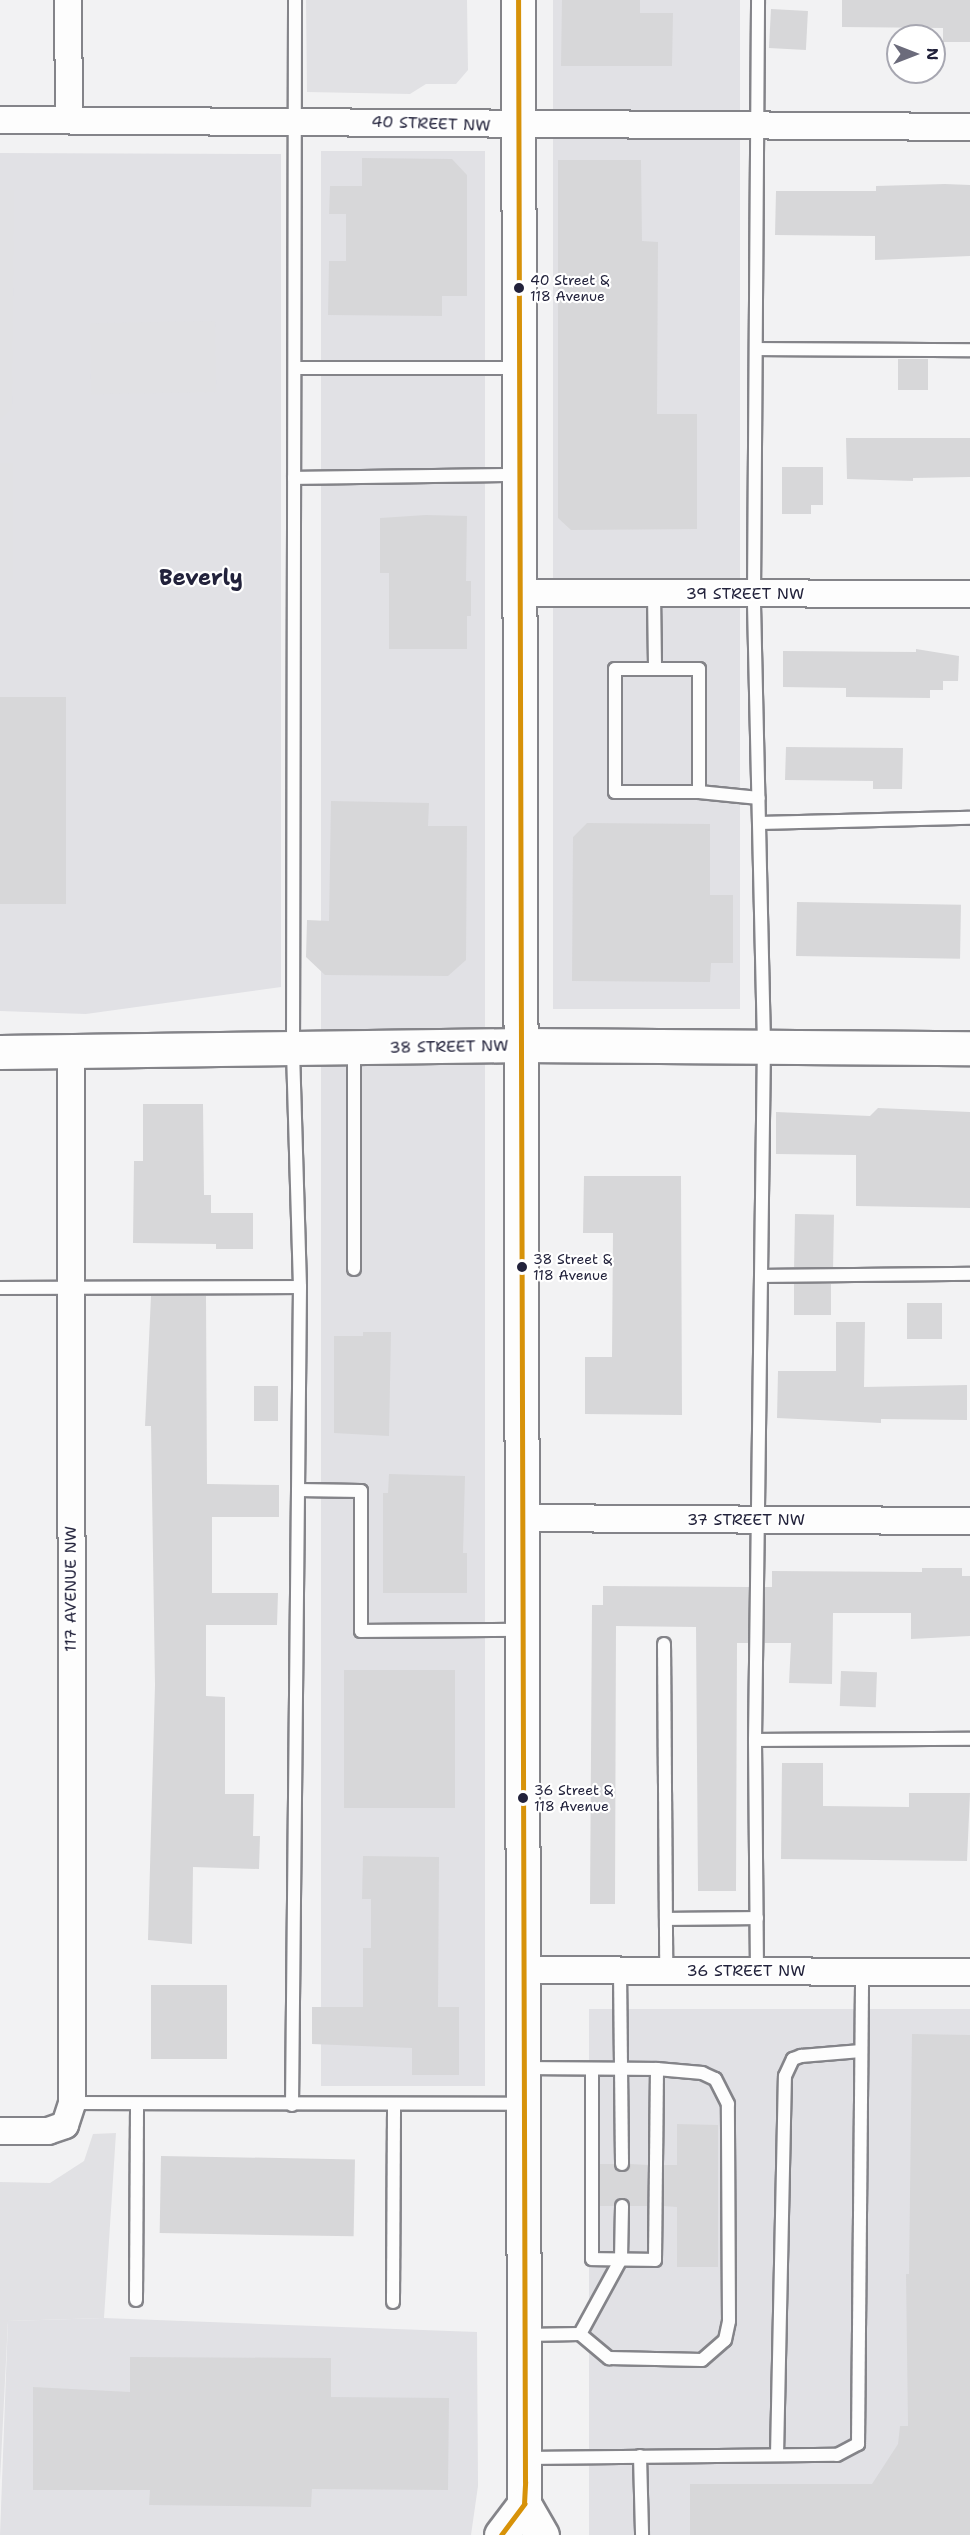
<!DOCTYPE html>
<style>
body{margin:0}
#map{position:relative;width:970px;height:2535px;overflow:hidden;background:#f2f2f3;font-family:"Shantell Sans",sans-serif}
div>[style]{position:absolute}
.built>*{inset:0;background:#e1e1e5;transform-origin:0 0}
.green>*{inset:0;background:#e1e1e4;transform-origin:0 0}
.building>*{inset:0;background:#d7d7d9;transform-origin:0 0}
.roads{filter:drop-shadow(2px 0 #848489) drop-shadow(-2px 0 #848489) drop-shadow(0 2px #848489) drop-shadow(0 -2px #848489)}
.lane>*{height:12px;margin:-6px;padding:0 6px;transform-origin:6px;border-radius:6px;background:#fdfdfd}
.street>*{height:26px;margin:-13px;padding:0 13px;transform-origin:13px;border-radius:13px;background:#fdfdfd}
.secondary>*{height:33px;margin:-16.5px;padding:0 16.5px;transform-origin:16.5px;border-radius:16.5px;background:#fdfdfd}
.bus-1>*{height:4.5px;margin:-2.25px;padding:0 2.25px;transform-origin:2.25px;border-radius:2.25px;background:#d79209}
.dots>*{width:16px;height:16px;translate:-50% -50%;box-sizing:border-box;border:3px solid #fff;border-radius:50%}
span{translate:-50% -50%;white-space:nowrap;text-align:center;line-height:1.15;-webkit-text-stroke:4.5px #fff;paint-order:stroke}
.bus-label{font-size:14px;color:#22223b}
.left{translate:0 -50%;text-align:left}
.street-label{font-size:16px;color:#22223b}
.district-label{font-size:22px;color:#22223b;font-weight:700}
.north{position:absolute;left:886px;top:24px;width:60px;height:60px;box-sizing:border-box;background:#fff;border:2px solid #a7a7b1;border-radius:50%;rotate:90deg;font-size:16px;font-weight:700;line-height:24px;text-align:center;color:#22223b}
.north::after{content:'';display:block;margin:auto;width:21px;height:27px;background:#6b6b7b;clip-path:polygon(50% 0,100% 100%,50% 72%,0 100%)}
</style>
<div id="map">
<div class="built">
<div style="left:553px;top:0;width:187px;height:1009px"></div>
<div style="left:485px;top:151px;width:1935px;height:164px;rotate:90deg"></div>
<div style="clip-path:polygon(0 153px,281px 154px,281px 987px,86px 1014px,0 1011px)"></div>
<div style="left:589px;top:2009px;width:381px;height:526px"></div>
<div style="clip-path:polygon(104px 2318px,477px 2332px,478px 2486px,471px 2535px,0 2535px,8px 2321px)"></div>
</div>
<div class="green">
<div style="clip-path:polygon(306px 0,467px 0,468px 70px,456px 84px,426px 84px,410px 94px,307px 92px)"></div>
<div style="clip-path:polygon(0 190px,14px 190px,12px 408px,0 420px)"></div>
<div style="left:215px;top:321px;width:71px;height:125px;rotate:89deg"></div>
<div style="left:0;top:463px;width:13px;height:117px"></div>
<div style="clip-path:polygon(116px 2133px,104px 2318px,8px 2321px,0 2480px,0 2182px,50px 2183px,84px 2161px,93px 2134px)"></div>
</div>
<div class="building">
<div style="clip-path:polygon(562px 0,640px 0,640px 13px,673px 13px,672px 66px,561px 66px)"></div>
<div style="clip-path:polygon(842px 0,970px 0,970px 42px,943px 42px,943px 28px,842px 27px)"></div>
<div style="left:771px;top:9px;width:37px;height:39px;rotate:3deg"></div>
<div style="clip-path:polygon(362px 158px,452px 159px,467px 175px,467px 296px,442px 296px,442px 316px,328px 315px,329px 261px,346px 261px,346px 214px,329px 214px,330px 186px,362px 186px)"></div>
<div style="clip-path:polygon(558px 160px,641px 160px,642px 241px,658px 242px,657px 414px,697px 414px,697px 529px,571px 530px,558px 518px)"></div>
<div style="clip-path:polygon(945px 184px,970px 185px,970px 256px,875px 260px,875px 236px,775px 235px,776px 191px,876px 191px,876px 186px)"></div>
<div style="left:898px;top:359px;width:30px;height:31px"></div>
<div style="clip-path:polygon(846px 438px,970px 438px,970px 477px,913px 478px,913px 481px,847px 479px)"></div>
<div style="clip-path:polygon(782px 467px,823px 467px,823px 505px,811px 505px,811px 514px,782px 514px)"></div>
<div style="clip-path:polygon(426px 515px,467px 516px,466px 581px,471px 581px,471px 616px,467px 616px,467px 649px,389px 649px,389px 573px,380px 573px,380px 518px)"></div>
<div style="clip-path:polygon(916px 649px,959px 656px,958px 681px,943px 681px,943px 690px,930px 690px,930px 698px,846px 697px,846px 688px,783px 687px,783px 651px,916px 652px)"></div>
<div style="left:0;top:697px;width:66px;height:207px"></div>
<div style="clip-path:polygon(786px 747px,903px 748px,902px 789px,873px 789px,873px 781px,785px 780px)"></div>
<div style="clip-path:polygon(331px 801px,429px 803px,428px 826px,467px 826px,466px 960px,448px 976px,325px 975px,306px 957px,307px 920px,329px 921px)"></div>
<div style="clip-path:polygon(587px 823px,710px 824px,710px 895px,733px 895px,733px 963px,711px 963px,710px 982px,572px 981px,573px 837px)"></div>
<div style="left:797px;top:902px;width:164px;height:54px;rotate:1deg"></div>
<div style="clip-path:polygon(143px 1104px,203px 1104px,204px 1195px,211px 1195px,211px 1213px,253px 1213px,253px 1249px,216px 1249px,216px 1244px,133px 1243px,134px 1161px,143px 1161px)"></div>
<div style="clip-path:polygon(878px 1108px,970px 1112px,970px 1208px,856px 1206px,856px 1155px,776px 1154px,776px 1112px,870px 1116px)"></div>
<div style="clip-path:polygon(584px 1176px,681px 1176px,682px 1415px,585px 1414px,585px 1357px,612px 1357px,613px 1233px,583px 1233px)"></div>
<div style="left:795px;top:1214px;width:39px;height:53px;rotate:1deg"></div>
<div style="left:794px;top:1284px;width:37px;height:31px"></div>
<div style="clip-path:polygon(151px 1296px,206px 1296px,207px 1484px,279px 1485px,279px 1517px,212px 1517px,212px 1593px,278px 1593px,277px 1625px,206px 1625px,206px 1696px,225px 1697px,225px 1794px,254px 1794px,253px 1836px,260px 1836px,259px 1869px,193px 1867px,192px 1944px,148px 1940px,155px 1685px,151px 1426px,145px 1426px)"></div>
<div style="left:907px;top:1303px;width:35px;height:36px"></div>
<div style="clip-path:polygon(836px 1322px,865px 1322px,864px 1387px,967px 1385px,967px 1420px,881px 1419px,881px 1423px,777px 1418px,778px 1371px,836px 1371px)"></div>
<div style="clip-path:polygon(363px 1332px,391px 1332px,389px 1436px,334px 1433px,334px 1336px,363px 1336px)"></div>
<div style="left:254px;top:1386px;width:24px;height:35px"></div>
<div style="clip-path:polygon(389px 1474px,465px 1476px,463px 1553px,467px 1553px,467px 1593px,383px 1593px,383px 1493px,388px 1493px)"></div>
<div style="clip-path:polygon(922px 1568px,962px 1568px,962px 1576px,970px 1576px,970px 1636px,911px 1639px,911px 1613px,833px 1613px,832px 1684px,789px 1683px,791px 1643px,765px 1643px,765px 1587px,772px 1587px,772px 1571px,922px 1572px)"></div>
<div style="clip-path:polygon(603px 1586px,749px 1587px,748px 1643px,737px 1643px,736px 1891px,698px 1891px,696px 1627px,616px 1626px,615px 1904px,590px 1904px,592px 1605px,603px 1605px)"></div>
<div style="left:344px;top:1670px;width:111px;height:138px"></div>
<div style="left:841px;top:1671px;width:36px;height:35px;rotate:2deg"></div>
<div style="clip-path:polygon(782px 1763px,823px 1763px,823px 1806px,909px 1807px,909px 1793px,970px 1793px,967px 1861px,781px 1859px)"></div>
<div style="clip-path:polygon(363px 1856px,439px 1857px,438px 2007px,459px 2007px,459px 2075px,412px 2075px,412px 2048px,312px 2044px,312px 2007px,363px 2007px,363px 1948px,371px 1948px,371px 1899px,362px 1899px)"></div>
<div style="left:151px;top:1985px;width:76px;height:74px"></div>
<div style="clip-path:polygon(912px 2034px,970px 2035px,970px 2535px,690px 2535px,690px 2484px,872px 2484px,898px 2444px,900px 2426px,908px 2426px,906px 2274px,909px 2274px)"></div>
<div style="clip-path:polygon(677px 2124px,718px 2125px,718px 2267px,677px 2267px,677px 2207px,664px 2206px,664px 2165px,677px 2165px)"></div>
<div style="left:161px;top:2156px;width:194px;height:77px;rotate:1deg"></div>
<div style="clip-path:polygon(600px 2164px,614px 2164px,621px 2172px,630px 2164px,648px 2165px,647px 2206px,630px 2206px,622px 2198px,614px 2206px,600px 2206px)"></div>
<div style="clip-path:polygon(130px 2357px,331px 2358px,331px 2397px,449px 2398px,448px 2490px,312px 2489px,311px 2507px,149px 2505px,150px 2490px,33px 2490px,33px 2387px,130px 2392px)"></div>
</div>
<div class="roads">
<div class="lane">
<div style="left:756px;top:349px;width:214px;rotate:0.3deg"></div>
<div style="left:295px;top:368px;width:223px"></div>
<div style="left:294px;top:478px;width:224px;rotate:-0.8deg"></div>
<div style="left:654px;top:594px;width:75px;rotate:89.2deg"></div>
<div style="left:655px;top:669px;width:40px;rotate:180deg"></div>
<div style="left:615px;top:669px;width:123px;rotate:90deg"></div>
<div style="left:615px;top:792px;width:84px"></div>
<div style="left:699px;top:792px;width:123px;rotate:-90deg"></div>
<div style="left:699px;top:669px;width:44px;rotate:180deg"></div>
<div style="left:699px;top:792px;width:60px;rotate:5.7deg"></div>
<div style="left:759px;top:823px;width:211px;rotate:-1.4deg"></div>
<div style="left:354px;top:1050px;width:219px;rotate:90deg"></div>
<div style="left:763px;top:1276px;width:207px;rotate:-0.6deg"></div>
<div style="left:0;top:1288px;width:300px;rotate:-0.2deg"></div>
<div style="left:298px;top:1490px;width:63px;rotate:0.9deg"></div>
<div style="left:361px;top:1491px;width:140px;rotate:90deg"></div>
<div style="left:361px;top:1631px;width:159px;rotate:-0.4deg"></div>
<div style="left:664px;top:1644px;width:327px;rotate:89.6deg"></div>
<div style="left:755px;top:1740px;width:215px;rotate:-0.3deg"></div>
<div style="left:666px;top:1919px;width:91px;rotate:-0.6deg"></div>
<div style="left:620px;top:1971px;width:193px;rotate:89.4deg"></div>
<div style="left:757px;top:1971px;width:231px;rotate:-90.5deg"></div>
<div style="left:755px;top:1740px;width:695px;rotate:-89.26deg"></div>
<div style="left:764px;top:1045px;width:451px;rotate:-91.3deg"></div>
<div style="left:754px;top:594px;width:594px;rotate:-89.61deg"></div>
<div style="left:526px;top:2068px;width:131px;rotate:0.4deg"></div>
<div style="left:657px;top:2069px;width:191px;rotate:90.6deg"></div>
<div style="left:655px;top:2260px;width:63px;rotate:-179.1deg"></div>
<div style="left:592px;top:2259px;width:190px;rotate:-90deg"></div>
<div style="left:72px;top:2103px;width:449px;rotate:0.1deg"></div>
<div style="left:292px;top:2105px;width:818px;rotate:-89.44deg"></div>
<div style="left:300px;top:1287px;width:237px;rotate:-91.7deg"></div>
<div style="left:293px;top:1050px;width:1050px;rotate:-89.89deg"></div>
<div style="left:136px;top:2300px;width:196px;rotate:-89.7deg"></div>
<div style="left:393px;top:2302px;width:197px;rotate:-89.7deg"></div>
<div style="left:580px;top:2334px;width:38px;rotate:40deg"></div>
<div style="left:609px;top:2358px;width:93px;rotate:1.2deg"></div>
<div style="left:702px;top:2360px;width:30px;rotate:-41deg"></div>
<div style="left:725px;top:2340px;width:19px;rotate:-78deg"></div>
<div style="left:729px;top:2321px;width:217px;rotate:-90.3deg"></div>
<div style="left:728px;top:2104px;width:28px;rotate:-117deg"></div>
<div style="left:715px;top:2079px;width:14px;rotate:-155deg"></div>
<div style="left:702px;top:2073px;width:45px;rotate:-174.9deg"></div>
<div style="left:524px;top:2335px;width:56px;rotate:-1deg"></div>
<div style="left:580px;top:2334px;width:85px;rotate:-61.3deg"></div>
<div style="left:621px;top:2259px;width:53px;rotate:-88.9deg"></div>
<div style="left:777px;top:2455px;width:379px;rotate:-88.8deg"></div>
<div style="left:785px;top:2076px;width:19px;rotate:-65deg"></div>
<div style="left:793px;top:2059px;width:9px;rotate:-21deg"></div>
<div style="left:801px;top:2056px;width:60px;rotate:-4.8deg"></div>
<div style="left:640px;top:2456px;width:79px;rotate:88.5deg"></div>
<div style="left:525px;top:2458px;width:312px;rotate:-0.6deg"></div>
<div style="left:837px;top:2455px;width:24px;rotate:-28deg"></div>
<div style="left:858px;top:2444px;width:473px;rotate:-89.5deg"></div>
</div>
<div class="street">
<div style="left:68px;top:0;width:120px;rotate:89.5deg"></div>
<div style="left:0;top:120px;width:970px;rotate:0.41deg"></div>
<div style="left:519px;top:593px;width:451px;rotate:0.1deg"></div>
<div style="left:522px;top:1518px;width:448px;rotate:0.4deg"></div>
<div style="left:522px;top:1970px;width:448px;rotate:0.3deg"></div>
<div style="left:0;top:2131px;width:48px"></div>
<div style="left:48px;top:2131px;width:18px;rotate:-19deg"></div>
<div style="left:65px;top:2125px;width:23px;rotate:-72deg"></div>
<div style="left:72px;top:2103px;width:1051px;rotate:-90.05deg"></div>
</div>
<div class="secondary">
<div style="left:518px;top:0;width:2504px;rotate:89.86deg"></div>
<div style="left:524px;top:2504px;width:36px;rotate:60deg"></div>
<div style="left:0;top:1052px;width:521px;rotate:-0.77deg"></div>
<div style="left:521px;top:1045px;width:449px;rotate:0.4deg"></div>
<div style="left:501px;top:2535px;width:39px;rotate:-53deg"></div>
</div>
</div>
<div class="bus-1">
<div style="left:501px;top:2535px;width:39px;rotate:-53deg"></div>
<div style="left:524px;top:2504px;width:22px;rotate:-87deg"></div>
<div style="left:525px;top:2482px;width:2482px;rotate:-90.16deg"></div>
</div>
<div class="dots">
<div style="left:519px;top:288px;background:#22223b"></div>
<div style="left:522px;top:1267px;background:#22223b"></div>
<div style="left:523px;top:1798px;background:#22223b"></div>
</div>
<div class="bus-label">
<span class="left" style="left:530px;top:288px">40 Street &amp;<br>118 Avenue</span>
<span class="left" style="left:533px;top:1267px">38 Street &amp;<br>118 Avenue</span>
<span class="left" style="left:534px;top:1798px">36 Street &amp;<br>118 Avenue</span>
</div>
<div class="street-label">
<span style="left:431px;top:124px;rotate:2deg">40 STREET NW</span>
<span style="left:745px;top:594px">39 STREET NW</span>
<span style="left:449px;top:1047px;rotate:-1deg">38 STREET NW</span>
<span style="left:746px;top:1520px">37 STREET NW</span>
<span style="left:71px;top:1589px;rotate:-90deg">117 AVENUE NW</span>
<span style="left:746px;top:1971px">36 STREET NW</span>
</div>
<div class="district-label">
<span style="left:201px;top:578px">Beverly</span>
</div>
<div class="north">N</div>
</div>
